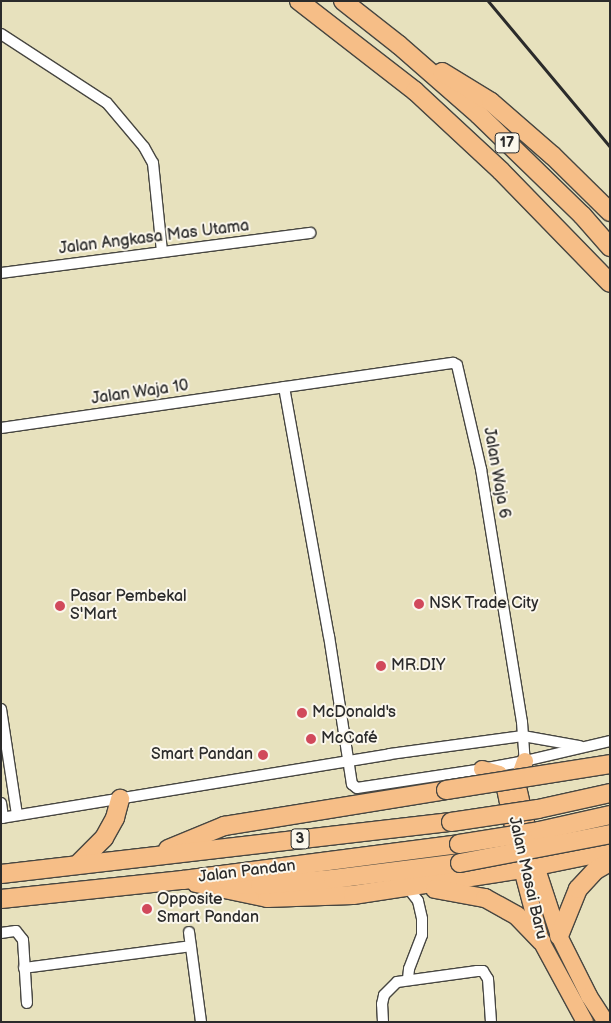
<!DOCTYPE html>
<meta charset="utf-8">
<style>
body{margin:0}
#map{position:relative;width:611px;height:1023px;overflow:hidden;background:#e7e1bd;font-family:"Balsamiq Sans",sans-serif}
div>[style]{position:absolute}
.roads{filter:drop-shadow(1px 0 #474641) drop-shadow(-1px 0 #474641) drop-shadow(0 1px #474641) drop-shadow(0 -1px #474641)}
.minor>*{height:10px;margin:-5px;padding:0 5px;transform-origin:5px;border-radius:5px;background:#fff}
.primary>*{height:16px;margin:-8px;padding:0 8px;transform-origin:8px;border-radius:8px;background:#f6be87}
.trunk>*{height:18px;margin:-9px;padding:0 9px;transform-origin:9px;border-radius:9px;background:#f6be87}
.rail>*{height:3px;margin:-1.5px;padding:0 1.5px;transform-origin:1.5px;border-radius:1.5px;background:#2b2b2b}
.bridges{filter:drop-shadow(1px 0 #474641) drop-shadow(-1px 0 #474641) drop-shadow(0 1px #474641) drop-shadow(0 -1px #474641)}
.trunk-bridge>*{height:18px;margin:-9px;padding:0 9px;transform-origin:9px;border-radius:9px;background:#f6be87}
.dots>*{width:14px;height:14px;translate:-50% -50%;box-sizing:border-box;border:2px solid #fbf7ec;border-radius:50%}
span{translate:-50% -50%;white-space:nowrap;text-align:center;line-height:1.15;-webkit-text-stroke:4px #fbf7ec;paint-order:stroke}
.shield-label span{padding:1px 4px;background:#fbf7ec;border:1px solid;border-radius:4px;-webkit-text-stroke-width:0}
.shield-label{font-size:15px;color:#2b2b2b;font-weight:700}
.street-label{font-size:16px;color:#2b2b2b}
.poi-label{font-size:16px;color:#2b2b2b}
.left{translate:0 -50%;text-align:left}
.right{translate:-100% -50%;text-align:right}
.frame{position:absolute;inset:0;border:2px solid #2b2b2b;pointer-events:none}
</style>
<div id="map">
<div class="roads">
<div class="minor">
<div style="left:1px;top:34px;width:126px;rotate:33.1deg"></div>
<div style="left:107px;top:103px;width:57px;rotate:49.9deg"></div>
<div style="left:144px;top:147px;width:18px;rotate:61deg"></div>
<div style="left:153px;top:163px;width:89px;rotate:84.2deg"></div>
<div style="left:1px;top:273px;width:312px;rotate:-7.4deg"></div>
<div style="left:284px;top:387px;width:253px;rotate:79.8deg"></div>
<div style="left:329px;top:636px;width:150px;rotate:81.2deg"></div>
<div style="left:352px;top:784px;width:6px;rotate:39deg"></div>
<div style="left:357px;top:788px;width:126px;rotate:-8.6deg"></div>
<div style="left:482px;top:769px;width:44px;rotate:-10.5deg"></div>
<div style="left:525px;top:761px;width:87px;rotate:-13.2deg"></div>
<div style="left:1px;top:428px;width:457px;rotate:-8.2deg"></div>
<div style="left:453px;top:363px;width:4px;rotate:27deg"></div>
<div style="left:457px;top:365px;width:107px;rotate:77deg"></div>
<div style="left:481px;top:469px;width:256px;rotate:80.8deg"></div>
<div style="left:522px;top:722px;width:39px;rotate:86deg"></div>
<div style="left:1px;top:709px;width:107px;rotate:81.4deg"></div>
<div style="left:1px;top:803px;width:15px;rotate:82deg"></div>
<div style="left:1px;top:818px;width:394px;rotate:-9.3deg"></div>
<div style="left:390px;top:754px;width:134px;rotate:-7.7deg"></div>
<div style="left:523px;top:736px;width:58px;rotate:10deg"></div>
<div style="left:408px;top:888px;width:16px;rotate:52deg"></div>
<div style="left:418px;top:901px;width:18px;rotate:77deg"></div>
<div style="left:422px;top:919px;width:16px;rotate:90deg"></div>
<div style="left:422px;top:935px;width:36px;rotate:111deg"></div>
<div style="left:409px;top:969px;width:10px;rotate:96deg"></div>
<div style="left:189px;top:932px;width:91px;rotate:82.4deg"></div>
<div style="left:1px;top:933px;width:15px;rotate:-8deg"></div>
<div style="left:16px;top:931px;width:11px;rotate:52deg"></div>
<div style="left:23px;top:940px;width:63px;rotate:86.4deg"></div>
<div style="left:24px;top:968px;width:168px;rotate:-7.5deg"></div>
<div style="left:383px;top:1022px;width:18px;rotate:-93deg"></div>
<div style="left:382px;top:1004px;width:9px;rotate:-77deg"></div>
<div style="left:384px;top:995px;width:18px;rotate:-45deg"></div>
<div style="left:397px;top:982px;width:81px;rotate:-7.8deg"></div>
<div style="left:477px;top:971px;width:6px"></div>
<div style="left:483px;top:971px;width:9px;rotate:58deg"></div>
<div style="left:488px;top:979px;width:43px;rotate:86deg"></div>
</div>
<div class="primary">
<div style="left:525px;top:761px;width:20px;rotate:110deg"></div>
<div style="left:518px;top:780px;width:7px;rotate:90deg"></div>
<div style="left:518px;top:787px;width:81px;rotate:77.2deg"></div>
<div style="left:536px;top:866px;width:74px;rotate:71.8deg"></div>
<div style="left:559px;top:936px;width:67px;rotate:63.4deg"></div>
<div style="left:589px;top:996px;width:31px;rotate:57deg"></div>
<div style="left:482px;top:769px;width:18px;rotate:16deg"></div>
<div style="left:499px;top:774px;width:6px;rotate:51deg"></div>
<div style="left:503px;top:779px;width:92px;rotate:78.1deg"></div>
<div style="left:522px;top:869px;width:74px;rotate:75.2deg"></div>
<div style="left:541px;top:941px;width:92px;rotate:61.5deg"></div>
</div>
<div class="trunk">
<div style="left:299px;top:1px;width:147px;rotate:37.8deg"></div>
<div style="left:415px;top:91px;width:117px;rotate:42.9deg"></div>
<div style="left:501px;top:171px;width:156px;rotate:45.8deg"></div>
<div style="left:343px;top:1px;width:71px;rotate:38.2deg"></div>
<div style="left:399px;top:45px;width:106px;rotate:41.2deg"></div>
<div style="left:479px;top:115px;width:144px;rotate:44.2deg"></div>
<div style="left:582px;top:215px;width:43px;rotate:48.8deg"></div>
<div style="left:442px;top:72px;width:57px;rotate:31.5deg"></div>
<div style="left:491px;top:102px;width:82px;rotate:41.1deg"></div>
<div style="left:553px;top:156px;width:80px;rotate:44.5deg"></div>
<div style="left:168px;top:849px;width:61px;rotate:-22.3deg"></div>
<div style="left:224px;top:826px;width:225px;rotate:-9.2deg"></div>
<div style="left:77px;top:865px;width:38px;rotate:-45deg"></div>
<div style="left:104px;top:838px;width:23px;rotate:-61deg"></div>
<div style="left:115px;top:818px;width:20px;rotate:-75deg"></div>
<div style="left:1px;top:874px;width:453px;rotate:-6.6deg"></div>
<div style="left:196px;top:883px;width:73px;rotate:11.9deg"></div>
<div style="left:267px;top:898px;width:86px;rotate:-2deg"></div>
<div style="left:353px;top:895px;width:171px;rotate:-8.7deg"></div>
<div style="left:522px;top:869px;width:90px;rotate:-11.6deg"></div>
<div style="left:238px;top:884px;width:22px;rotate:3deg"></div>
<div style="left:260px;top:885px;width:73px;rotate:-4.7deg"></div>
<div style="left:333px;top:879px;width:128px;rotate:-7.2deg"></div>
<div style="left:435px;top:889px;width:51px;rotate:10.2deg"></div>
<div style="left:485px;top:898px;width:37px;rotate:29deg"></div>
<div style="left:517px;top:916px;width:35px;rotate:46deg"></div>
<div style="left:1px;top:899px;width:183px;rotate:-6deg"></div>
<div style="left:183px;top:880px;width:278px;rotate:-7.4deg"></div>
<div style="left:559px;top:936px;width:51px;rotate:-68deg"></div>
<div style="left:578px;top:889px;width:26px;rotate:-47deg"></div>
<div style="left:596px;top:870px;width:16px;rotate:-30deg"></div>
</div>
</div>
<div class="rail">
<div style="left:488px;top:1px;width:190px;rotate:50.1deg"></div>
</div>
<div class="bridges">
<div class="trunk-bridge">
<div style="left:446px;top:790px;width:166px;rotate:-9deg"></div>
<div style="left:451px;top:822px;width:88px;rotate:-8.5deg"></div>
<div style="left:538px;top:809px;width:74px;rotate:-12.5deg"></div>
<div style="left:459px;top:844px;width:81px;rotate:-9.2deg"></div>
<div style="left:539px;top:831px;width:73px;rotate:-12.7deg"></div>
<div style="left:460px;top:863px;width:153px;rotate:-10.9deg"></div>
</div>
</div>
<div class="dots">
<div style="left:419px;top:604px;background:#d1495b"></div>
<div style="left:60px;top:606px;background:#d1495b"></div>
<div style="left:381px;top:666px;background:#d1495b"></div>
<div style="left:302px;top:713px;background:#d1495b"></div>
<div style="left:311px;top:739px;background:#d1495b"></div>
<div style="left:263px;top:755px;background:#d1495b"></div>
<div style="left:147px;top:909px;background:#d1495b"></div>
</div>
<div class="shield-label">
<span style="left:507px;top:143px">17</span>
<span style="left:300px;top:839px">3</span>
</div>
<div class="street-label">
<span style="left:154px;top:238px;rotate:-7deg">Jalan Angkasa Mas Utama</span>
<span style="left:140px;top:393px;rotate:-8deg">Jalan Waja 10</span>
<span style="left:496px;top:473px;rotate:80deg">Jalan Waja 6</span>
<span style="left:247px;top:872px;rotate:-7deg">Jalan Pandan</span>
<span style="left:527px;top:878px;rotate:77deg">Jalan Masai Baru</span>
</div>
<div class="poi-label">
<span class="left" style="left:70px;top:606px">Pasar Pembekal<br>S'Mart</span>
<span class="left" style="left:429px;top:604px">NSK Trade City</span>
<span class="left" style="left:391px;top:666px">MR.DIY</span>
<span class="left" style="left:312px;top:713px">McDonald's</span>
<span class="left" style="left:321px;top:739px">McCafé</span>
<span class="right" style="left:253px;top:755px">Smart Pandan</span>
<span class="left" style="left:157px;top:909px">Opposite<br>Smart Pandan</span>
</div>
<div class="frame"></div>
</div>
